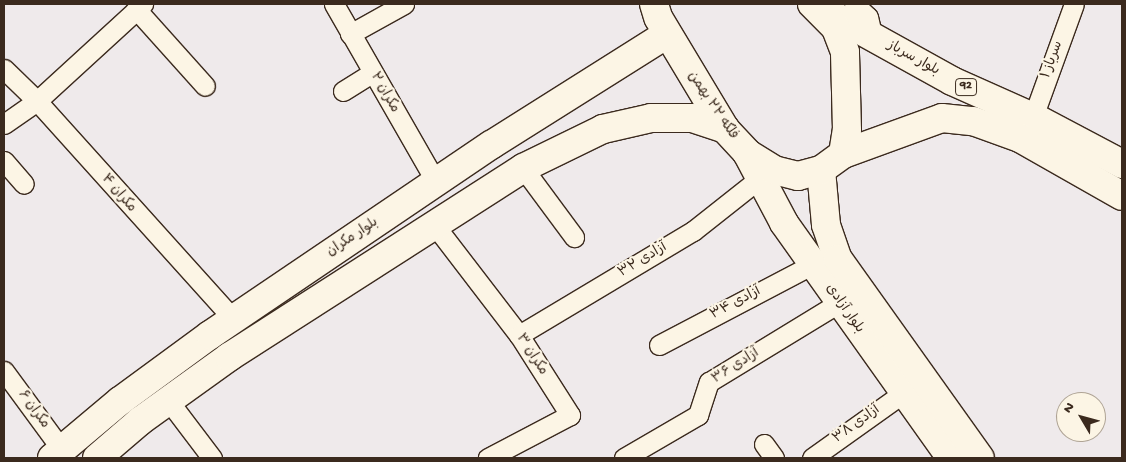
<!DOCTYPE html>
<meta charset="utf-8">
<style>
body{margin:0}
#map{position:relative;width:1126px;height:462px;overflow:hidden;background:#efeaeb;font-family:"Gochi Hand","Playpen Sans Arabic",sans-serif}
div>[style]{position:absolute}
.roads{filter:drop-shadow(1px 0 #3b2a1e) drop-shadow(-1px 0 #3b2a1e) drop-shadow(0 1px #3b2a1e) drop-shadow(0 -1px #3b2a1e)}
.street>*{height:19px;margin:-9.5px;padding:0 9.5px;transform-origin:9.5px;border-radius:9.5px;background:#fcf5e5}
.secondary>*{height:28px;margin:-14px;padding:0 14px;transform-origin:14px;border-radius:14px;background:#fcf5e5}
.primary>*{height:28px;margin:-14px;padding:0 14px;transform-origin:14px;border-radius:14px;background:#fcf5e5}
.highway>*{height:28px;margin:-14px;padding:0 14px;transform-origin:14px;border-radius:14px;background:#fcf5e5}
span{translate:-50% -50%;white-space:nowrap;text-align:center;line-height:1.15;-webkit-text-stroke:4.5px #fcf5e5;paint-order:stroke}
.shield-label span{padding:1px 4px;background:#fcf5e5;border:1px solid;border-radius:4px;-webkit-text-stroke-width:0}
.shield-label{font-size:12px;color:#3b2a1e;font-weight:700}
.street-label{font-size:14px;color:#3b2a1e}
.frame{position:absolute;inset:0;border:5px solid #3b2a1e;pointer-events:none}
.north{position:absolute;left:1056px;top:392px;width:50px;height:50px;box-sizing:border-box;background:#fcf5e5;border:1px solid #afa495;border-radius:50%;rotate:307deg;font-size:14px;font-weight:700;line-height:20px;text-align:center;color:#3b2a1e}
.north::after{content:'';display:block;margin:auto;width:18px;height:22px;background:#3b2a1e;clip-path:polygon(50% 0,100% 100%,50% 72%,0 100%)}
</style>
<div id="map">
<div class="roads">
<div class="street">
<div style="left:334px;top:4px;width:205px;rotate:60.2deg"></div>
<div style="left:854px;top:4px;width:19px;rotate:43deg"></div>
<div style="left:868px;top:17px;width:22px;rotate:77deg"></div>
<div style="left:136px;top:9px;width:103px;rotate:48.1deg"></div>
<div style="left:350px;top:34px;width:62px;rotate:-29.1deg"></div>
<div style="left:4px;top:69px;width:46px;rotate:44.1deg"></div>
<div style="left:37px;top:101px;width:293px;rotate:48deg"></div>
<div style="left:343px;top:91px;width:34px;rotate:-32deg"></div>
<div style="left:1033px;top:117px;width:120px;rotate:-70.1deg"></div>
<div style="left:4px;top:124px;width:40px;rotate:-34.9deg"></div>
<div style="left:37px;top:101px;width:144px;rotate:-42.5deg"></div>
<div style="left:4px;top:161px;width:30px;rotate:49deg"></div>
<div style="left:523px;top:168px;width:86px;rotate:53.5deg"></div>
<div style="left:433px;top:223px;width:141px;rotate:52.5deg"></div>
<div style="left:519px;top:335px;width:95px;rotate:57.5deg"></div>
<div style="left:570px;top:415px;width:93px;rotate:152.3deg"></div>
<div style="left:519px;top:335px;width:203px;rotate:-30.9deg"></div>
<div style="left:693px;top:231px;width:85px;rotate:-38.3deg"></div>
<div style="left:659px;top:345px;width:174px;rotate:-27.7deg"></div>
<div style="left:4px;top:371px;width:98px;rotate:53.7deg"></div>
<div style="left:168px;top:400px;width:73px;rotate:52.8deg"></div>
<div style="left:764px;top:444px;width:17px;rotate:54deg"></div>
<div style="left:624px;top:458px;width:86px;rotate:-30.2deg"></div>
<div style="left:698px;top:415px;width:35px;rotate:-72deg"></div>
<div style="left:709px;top:382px;width:153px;rotate:-31.4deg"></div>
<div style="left:812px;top:458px;width:112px;rotate:-35.5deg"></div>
</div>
<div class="secondary">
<div style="left:747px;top:153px;width:79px;rotate:62.1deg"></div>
<div style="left:784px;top:223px;width:288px;rotate:54.6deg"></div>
<div style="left:821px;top:170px;width:55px;rotate:84.8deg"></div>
<div style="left:826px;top:225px;width:36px;rotate:71deg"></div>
<div style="left:838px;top:259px;width:244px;rotate:54.5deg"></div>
</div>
<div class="primary">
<div style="left:824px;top:10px;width:146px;rotate:29deg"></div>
<div style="left:952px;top:81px;width:89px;rotate:24deg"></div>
<div style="left:1033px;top:117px;width:101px;rotate:27.8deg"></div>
<div style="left:659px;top:19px;width:128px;rotate:59deg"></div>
<div style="left:725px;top:129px;width:33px;rotate:47deg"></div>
<div style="left:747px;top:153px;width:32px;rotate:32deg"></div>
<div style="left:774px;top:170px;width:25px;rotate:14deg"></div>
<div style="left:798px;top:176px;width:24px;rotate:-15deg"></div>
<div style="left:821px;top:170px;width:27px;rotate:-36deg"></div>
<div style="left:843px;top:154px;width:24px;rotate:-81deg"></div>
<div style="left:847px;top:130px;width:78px;rotate:-91.5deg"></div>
<div style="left:845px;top:52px;width:26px;rotate:-111deg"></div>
<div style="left:836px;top:28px;width:34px;rotate:-135deg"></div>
<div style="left:843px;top:154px;width:105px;rotate:-20deg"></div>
<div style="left:942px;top:118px;width:31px;rotate:6deg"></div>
<div style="left:973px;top:121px;width:50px;rotate:19.9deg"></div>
<div style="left:1020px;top:138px;width:117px;rotate:29.6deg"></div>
<div style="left:52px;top:458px;width:89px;rotate:-40deg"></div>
<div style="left:120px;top:401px;width:112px;rotate:-36.3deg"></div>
<div style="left:210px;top:335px;width:339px;rotate:-34.1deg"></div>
<div style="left:491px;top:145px;width:207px;rotate:-32.2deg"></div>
<div style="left:97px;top:458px;width:57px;rotate:-40.7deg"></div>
<div style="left:140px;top:421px;width:110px;rotate:-35.7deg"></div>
<div style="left:229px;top:357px;width:350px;rotate:-32.7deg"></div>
<div style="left:523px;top:168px;width:89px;rotate:-26deg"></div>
<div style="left:603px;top:129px;width:49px;rotate:-12.9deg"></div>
<div style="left:651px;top:118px;width:41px"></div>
<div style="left:692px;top:118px;width:35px;rotate:18deg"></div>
</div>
<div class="highway">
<div style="left:654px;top:4px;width:14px;rotate:73deg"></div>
</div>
</div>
<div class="shield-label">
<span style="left:966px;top:87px">92</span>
</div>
<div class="street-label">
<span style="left:913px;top:59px;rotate:29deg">بلوار سرباز</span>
<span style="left:1053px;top:60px;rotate:-70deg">سرباز ۱</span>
<span style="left:384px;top:93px;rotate:60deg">مکران ۲</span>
<span style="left:712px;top:106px;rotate:56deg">فلکه ۲۲ بهمن</span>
<span style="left:118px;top:194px;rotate:49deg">مکران ۴</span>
<span style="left:353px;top:238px;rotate:-34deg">بلوار مکران</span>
<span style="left:643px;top:261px;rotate:-31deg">آزادی ۳۲</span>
<span style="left:736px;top:304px;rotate:-28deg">آزادی ۳۴</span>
<span style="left:844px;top:309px;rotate:55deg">بلوار آزادی</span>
<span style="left:531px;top:355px;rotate:57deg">مکران ۳</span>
<span style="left:736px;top:367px;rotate:-33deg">آزادی ۳۶</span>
<span style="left:33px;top:410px;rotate:54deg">مکران ۶</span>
<span style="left:857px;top:425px;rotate:-36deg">آزادی ۳۸</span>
</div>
<div class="frame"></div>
<div class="north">N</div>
</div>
